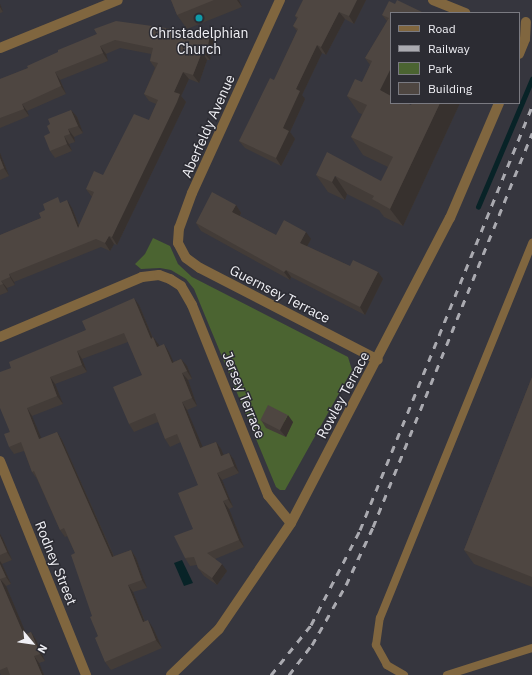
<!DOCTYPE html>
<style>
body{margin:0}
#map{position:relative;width:532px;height:675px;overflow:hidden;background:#36363e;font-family:"IBM Plex Sans",sans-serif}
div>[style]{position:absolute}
.green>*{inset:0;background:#4b6431}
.water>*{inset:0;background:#082327}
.stream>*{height:4.5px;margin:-2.25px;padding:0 2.25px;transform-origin:2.25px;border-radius:2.25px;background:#082327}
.service>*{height:8px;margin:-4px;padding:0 4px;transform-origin:4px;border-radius:4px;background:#80663f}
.minor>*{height:10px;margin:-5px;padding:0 5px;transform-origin:5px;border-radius:5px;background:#80663f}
.rail>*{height:3px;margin-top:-1.5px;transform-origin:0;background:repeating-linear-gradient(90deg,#aaaab0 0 7px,transparent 0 14px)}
.wall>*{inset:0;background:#433c38}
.shaded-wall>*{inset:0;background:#37312e}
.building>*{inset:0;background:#4e4641;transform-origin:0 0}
.dots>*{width:11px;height:11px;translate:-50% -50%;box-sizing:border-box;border:2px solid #2c2c33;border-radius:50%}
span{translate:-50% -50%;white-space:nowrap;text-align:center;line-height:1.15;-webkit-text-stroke:3px #2c2c33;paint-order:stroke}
.poi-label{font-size:14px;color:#f0f0f5}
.street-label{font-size:14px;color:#f0f0f5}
.legend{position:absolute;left:390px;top:12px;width:130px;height:92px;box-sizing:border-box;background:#2c2c33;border:1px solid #7a7a81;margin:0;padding:5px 7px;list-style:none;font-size:12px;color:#f0f0f5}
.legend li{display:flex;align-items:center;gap:8px;height:20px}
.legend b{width:20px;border:1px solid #7a7a81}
.north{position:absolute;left:12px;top:623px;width:40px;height:40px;-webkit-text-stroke:3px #2c2c33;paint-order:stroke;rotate:119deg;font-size:11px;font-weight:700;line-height:16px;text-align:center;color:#f0f0f5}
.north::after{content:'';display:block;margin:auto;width:14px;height:18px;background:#f0f0f5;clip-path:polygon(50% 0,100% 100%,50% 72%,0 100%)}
</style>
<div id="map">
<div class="green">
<div style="clip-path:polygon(153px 238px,170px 246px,178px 264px,192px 277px,348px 357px,352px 370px,285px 490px,280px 490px,276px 487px,194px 289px,186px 279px,171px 270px,160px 268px,141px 269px,135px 264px,145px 254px)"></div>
</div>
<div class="water">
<div style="clip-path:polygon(182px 560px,193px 583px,184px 586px,174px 563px)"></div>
</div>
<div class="stream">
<div style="left:478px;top:207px;width:139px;rotate:-67.1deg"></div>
</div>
<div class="service">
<div style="left:404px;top:675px;width:20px;rotate:-150deg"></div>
<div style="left:387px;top:665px;width:23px;rotate:-119deg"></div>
<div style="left:376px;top:645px;width:27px;rotate:-82deg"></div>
<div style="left:380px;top:618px;width:405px;rotate:-67.9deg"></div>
<div style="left:447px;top:675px;width:89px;rotate:-17.6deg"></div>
</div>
<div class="minor">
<div style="left:280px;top:0;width:212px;rotate:114.5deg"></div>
<div style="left:192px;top:193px;width:37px;rotate:110deg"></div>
<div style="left:179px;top:228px;width:15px;rotate:94deg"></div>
<div style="left:178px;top:243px;width:17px;rotate:62deg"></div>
<div style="left:186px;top:258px;width:17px;rotate:36deg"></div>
<div style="left:200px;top:268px;width:200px;rotate:27.3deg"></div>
<div style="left:433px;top:0;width:35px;rotate:22deg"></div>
<div style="left:0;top:48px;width:127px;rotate:-22.1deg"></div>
<div style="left:519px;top:54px;width:16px;rotate:-68deg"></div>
<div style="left:525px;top:39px;width:17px;rotate:-87deg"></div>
<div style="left:0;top:337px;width:154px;rotate:-22.9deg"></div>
<div style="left:142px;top:277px;width:17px;rotate:-7deg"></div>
<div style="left:159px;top:275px;width:12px;rotate:20deg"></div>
<div style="left:170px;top:279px;width:13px;rotate:32deg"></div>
<div style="left:181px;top:286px;width:22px;rotate:60deg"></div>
<div style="left:192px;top:305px;width:205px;rotate:68.2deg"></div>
<div style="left:268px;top:495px;width:36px;rotate:51deg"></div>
<div style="left:0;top:461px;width:231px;rotate:68.1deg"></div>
<div style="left:171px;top:675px;width:66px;rotate:-43.8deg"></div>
<div style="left:219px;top:629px;width:128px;rotate:-55.8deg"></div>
<div style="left:291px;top:523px;width:344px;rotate:-62.5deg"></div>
<div style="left:450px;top:218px;width:125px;rotate:-66.9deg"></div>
</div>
<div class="rail">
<div style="left:271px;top:675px;width:64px;rotate:-51.3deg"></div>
<div style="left:311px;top:625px;width:107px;rotate:-62.7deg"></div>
<div style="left:360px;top:530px;width:458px;rotate:-67.9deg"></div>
<div style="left:289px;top:675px;width:38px;rotate:-53deg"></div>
<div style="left:312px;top:645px;width:69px;rotate:-60.5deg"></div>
<div style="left:346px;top:585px;width:64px;rotate:-65deg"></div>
<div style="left:373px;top:527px;width:425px;rotate:-68deg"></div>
</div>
<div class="wall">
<div style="clip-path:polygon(171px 0,239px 0,242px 7px,187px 29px,177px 15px)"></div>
<div style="clip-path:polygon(303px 0,366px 0,354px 24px,345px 19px,326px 55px,322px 53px,302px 95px,305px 99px,290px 132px,295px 139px,281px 166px,245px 148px,239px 141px,274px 80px,297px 31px,293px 26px,297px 19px,295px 16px)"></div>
<div style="clip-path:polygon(0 4px,3px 12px,0 13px)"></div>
<div style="clip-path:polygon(391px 13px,391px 103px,411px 105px,412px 103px,460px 103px,403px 226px,384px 217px,379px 210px,347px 194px,345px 200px,328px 192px,316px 175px,381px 181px,388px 167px,363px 155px,351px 137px,362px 114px,359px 113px,347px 96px,362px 82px,370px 65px,365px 58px,387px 21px,382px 15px)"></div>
<div style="clip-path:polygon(97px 34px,215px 41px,214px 53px,211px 53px,210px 60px,207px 60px,199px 83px,189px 79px,181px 96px,186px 102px,182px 110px,117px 245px,114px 244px,110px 251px,101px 247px,14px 282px,15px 285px,7px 288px,8px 292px,0 295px,0 235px,41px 218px,61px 203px,72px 208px,79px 225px,92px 197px,86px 189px,103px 175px,149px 120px,156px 104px,149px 101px,144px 94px,155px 68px,150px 61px,151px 54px,120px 48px,106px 54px,108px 61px,60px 80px,66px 94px,27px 111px,29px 116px,0 128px,0 79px,28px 68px)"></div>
<div style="clip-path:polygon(71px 110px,77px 117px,83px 133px,74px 137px,75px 142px,69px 144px,72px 151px,55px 158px,50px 151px,50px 124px)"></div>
<div style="clip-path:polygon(0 153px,9px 176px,0 180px)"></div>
<div style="clip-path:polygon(236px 205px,241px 213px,240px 216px,276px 235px,311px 239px,307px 246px,350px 266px,378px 272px,383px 279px,365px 315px,291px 277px,290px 280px,201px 231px,196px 223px)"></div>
<div style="clip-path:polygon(139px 305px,153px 338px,153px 337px,159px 346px,169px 352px,173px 362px,181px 359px,187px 366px,192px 379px,188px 380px,197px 406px,187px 410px,202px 447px,216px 442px,221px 449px,223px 455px,229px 453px,234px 460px,239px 473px,222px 480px,233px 507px,229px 509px,244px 547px,215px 559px,227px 571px,217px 585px,204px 576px,198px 568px,197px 565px,190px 566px,185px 558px,193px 529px,198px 485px,181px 442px,170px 447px,165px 439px,158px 422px,134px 432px,129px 424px,142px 375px,128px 342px,82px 359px,87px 372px,55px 384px,63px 404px,32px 416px,41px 439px,57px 432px,62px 440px,114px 556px,131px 550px,136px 558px,147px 588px,133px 592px,145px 621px,153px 628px,162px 648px,111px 670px,105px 662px,75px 553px,67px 536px,65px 537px,60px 530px,37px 479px,32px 472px,24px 451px,14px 454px,9px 447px,11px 368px,86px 330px)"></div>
<div style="clip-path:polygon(532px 377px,532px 587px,474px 564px,464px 550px)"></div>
<div style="clip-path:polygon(261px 420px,293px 422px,286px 437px,266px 428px)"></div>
<div style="clip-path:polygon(0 534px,3px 539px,12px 560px,2px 564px,11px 584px,6px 586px,26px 634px,31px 632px,36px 640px,45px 661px,39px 663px,44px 675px,1px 675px,0 673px)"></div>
</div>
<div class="shaded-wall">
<div style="clip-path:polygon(237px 0,239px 0,242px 7px)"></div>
<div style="clip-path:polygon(357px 0,366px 0,354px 24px,349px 16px)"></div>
<div style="clip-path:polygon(0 4px,3px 12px,0 7px)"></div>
<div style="clip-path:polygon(339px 12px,345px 19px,326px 55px,321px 47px)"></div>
<div style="clip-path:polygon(210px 34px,215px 41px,214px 53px,208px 46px)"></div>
<div style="clip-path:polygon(206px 45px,211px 53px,210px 60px,204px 53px)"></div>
<div style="clip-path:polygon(317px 45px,322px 53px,302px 95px,305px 99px,290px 132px,295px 139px,281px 166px,276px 158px,283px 128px,296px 89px)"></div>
<div style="clip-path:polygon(100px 46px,106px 54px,108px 61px,103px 53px)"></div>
<div style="clip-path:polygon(202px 52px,207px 60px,199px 83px,193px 75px)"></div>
<div style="clip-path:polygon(391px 68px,391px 103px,380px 90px)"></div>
<div style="clip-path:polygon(55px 72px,60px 80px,66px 94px,61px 86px)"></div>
<div style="clip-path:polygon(183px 72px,189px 79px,181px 96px,186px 102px,117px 245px,112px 237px,174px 92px)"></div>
<div style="clip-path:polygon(440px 103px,460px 103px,403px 226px,390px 209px)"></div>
<div style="clip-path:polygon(22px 104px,27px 111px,29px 116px,24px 109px)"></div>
<div style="clip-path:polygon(71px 110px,77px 117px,83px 133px,78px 126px)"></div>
<div style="clip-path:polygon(68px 129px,74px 137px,75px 142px,70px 134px)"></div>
<div style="clip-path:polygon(64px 136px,69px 144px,72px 151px,67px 144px)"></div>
<div style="clip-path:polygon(0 153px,9px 176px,4px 168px,0 158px)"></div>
<div style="clip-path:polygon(335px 176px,347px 194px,345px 200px,332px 182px)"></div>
<div style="clip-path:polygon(67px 200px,72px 208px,83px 236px,78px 228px)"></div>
<div style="clip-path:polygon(236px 205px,241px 213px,238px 219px,232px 212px)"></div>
<div style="clip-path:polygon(306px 232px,311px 239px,305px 250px,300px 243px)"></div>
<div style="clip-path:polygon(109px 236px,114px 244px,110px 251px,105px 243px)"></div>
<div style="clip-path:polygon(286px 270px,291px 277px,290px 280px,284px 272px)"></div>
<div style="clip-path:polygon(378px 272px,383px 279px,365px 315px,360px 307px)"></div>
<div style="clip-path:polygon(9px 274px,14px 282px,15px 285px,10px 277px)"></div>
<div style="clip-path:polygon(1px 281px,7px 288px,8px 292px,3px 284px)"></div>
<div style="clip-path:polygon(134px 298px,139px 305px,156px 346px,151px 339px)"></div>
<div style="clip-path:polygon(153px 337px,159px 345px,163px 354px,157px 347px)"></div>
<div style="clip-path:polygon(164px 344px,169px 352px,177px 370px,172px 363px)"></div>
<div style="clip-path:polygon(77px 351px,82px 359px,87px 372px,82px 365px)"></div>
<div style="clip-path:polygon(181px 359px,187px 366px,192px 379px,187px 371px)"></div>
<div style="clip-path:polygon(182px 373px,188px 380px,197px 406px,192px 398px)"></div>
<div style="clip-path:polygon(50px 377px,55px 384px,63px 404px,57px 396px)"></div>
<div style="clip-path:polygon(182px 402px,187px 410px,206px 455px,200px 448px)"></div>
<div style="clip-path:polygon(27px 408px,32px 416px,45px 447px,39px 439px)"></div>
<div style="clip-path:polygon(288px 415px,293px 422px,286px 437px,280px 430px)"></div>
<div style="clip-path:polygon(57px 432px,62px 440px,117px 564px,112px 557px)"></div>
<div style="clip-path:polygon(216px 442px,221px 449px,227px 463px,221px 456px)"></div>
<div style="clip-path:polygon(229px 453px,234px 460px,239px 473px,234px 466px)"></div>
<div style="clip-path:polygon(217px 473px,222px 480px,233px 507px,228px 499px)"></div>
<div style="clip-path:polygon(223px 501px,229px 509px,244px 547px,239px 540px)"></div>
<div style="clip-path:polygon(0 534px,3px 539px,12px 560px,7px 552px,0 536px)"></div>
<div style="clip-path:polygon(131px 550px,136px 558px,147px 588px,142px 580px)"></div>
<div style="clip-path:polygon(0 561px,2px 564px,11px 584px,6px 577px,0 564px)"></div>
<div style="clip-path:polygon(222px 564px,227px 571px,217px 585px,212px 578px)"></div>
<div style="clip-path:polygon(0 579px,6px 586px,30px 643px,24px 635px)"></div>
<div style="clip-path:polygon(128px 585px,133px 592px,148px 630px,143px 622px)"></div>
<div style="clip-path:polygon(148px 620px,153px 628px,162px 648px,156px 640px)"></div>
<div style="clip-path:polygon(31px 632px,36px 640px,45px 661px,40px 654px)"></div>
<div style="clip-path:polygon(34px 656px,39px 663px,44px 675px,42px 675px)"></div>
</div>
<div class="building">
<div style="clip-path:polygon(171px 0,214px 0,177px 15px)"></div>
<div style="clip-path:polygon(303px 0,357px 0,349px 16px,339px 12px,321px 47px,317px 45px,296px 89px,300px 91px,283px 128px,289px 131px,276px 158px,239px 141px,270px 78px,274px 80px,298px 29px,293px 26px,298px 17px,295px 16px)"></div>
<div style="clip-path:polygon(397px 0,424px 13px,391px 13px,391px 68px,380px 90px,391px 96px,391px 103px,407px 103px,411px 105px,412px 103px,440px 103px,390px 209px,372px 199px,374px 196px,335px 176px,332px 182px,316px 175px,327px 152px,381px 181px,393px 157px,351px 137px,367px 105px,347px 96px,355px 79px,362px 82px,372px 61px,365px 58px,389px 18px,382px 15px,389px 1px,395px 4px)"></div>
<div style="clip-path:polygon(116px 21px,210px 34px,208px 46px,206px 45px,204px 53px,202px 52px,193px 75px,183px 72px,174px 92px,180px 94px,177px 102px,112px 237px,109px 236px,105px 243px,96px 239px,9px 274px,10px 277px,1px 281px,3px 284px,0 285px,0 235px,41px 218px,39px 213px,45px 210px,43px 204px,58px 197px,60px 203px,67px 200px,78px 228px,94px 192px,86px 189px,94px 171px,103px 175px,134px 114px,149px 120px,158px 100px,144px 94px,158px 63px,150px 61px,153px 48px,115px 40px,100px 46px,103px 53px,55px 72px,61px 86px,22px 104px,24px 109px,0 118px,0 79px,28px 68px,27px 66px,58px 52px,58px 50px,97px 34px,94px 29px)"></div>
<div style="clip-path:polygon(71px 110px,78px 126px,68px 129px,70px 134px,64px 136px,67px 144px,50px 151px,44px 136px,50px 133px,47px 126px,50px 124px,48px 119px)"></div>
<div style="clip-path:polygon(0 158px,4px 168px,0 170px)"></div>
<div style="clip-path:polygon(212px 192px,236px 205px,232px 212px,276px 235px,284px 220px,306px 232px,300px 243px,350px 266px,353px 260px,378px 272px,360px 307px,286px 270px,284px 272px,196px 223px)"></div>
<div style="clip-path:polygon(134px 298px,151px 339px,153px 337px,157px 347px,164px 344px,172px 363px,181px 359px,187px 371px,182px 373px,192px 398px,182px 402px,200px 448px,216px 442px,221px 456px,229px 453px,234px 466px,217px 473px,228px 499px,223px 501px,239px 540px,207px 553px,222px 564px,212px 578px,198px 568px,194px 557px,185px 558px,174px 536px,193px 529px,178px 493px,198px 485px,177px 434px,165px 439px,155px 413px,129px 424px,113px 387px,142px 375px,124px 333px,77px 351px,82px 365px,50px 377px,57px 396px,27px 408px,39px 439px,57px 432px,112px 557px,131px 550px,142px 580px,128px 585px,143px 622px,148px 620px,156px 640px,105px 662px,95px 638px,98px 636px,90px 617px,92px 616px,71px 555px,75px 553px,64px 528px,60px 530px,34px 471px,32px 472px,21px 442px,9px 447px,4px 434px,10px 432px,0 408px,0 372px,11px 368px,9px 362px,86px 330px,82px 321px)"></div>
<div style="clip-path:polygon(532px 377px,532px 577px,464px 550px)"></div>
<div style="left:268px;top:405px;width:22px;height:17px;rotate:27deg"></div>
<div style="clip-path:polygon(0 536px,7px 552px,0 555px)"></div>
<div style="clip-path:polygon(0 564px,6px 577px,0 579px,24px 635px,31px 632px,40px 654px,34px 656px,42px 675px,10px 675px,7px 667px,0 670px)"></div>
</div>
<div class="dots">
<div style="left:199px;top:18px;background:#0f9aa8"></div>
</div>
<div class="poi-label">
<span style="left:199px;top:41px">Christadelphian<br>Church</span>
</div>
<div class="street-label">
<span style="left:208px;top:126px;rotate:-66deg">Aberfeldy Avenue</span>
<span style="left:280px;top:294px;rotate:27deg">Guernsey Terrace</span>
<span style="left:244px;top:395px;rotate:68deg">Jersey Terrace</span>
<span style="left:343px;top:395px;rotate:-62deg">Rowley Terrace</span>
<span style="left:56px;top:563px;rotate:68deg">Rodney Street</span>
</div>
<ul class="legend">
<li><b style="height:5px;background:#80663f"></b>Road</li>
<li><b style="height:5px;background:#aaaab0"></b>Railway</li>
<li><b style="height:11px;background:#4b6431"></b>Park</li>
<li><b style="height:11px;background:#4e4641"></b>Building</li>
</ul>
<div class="north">N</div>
</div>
